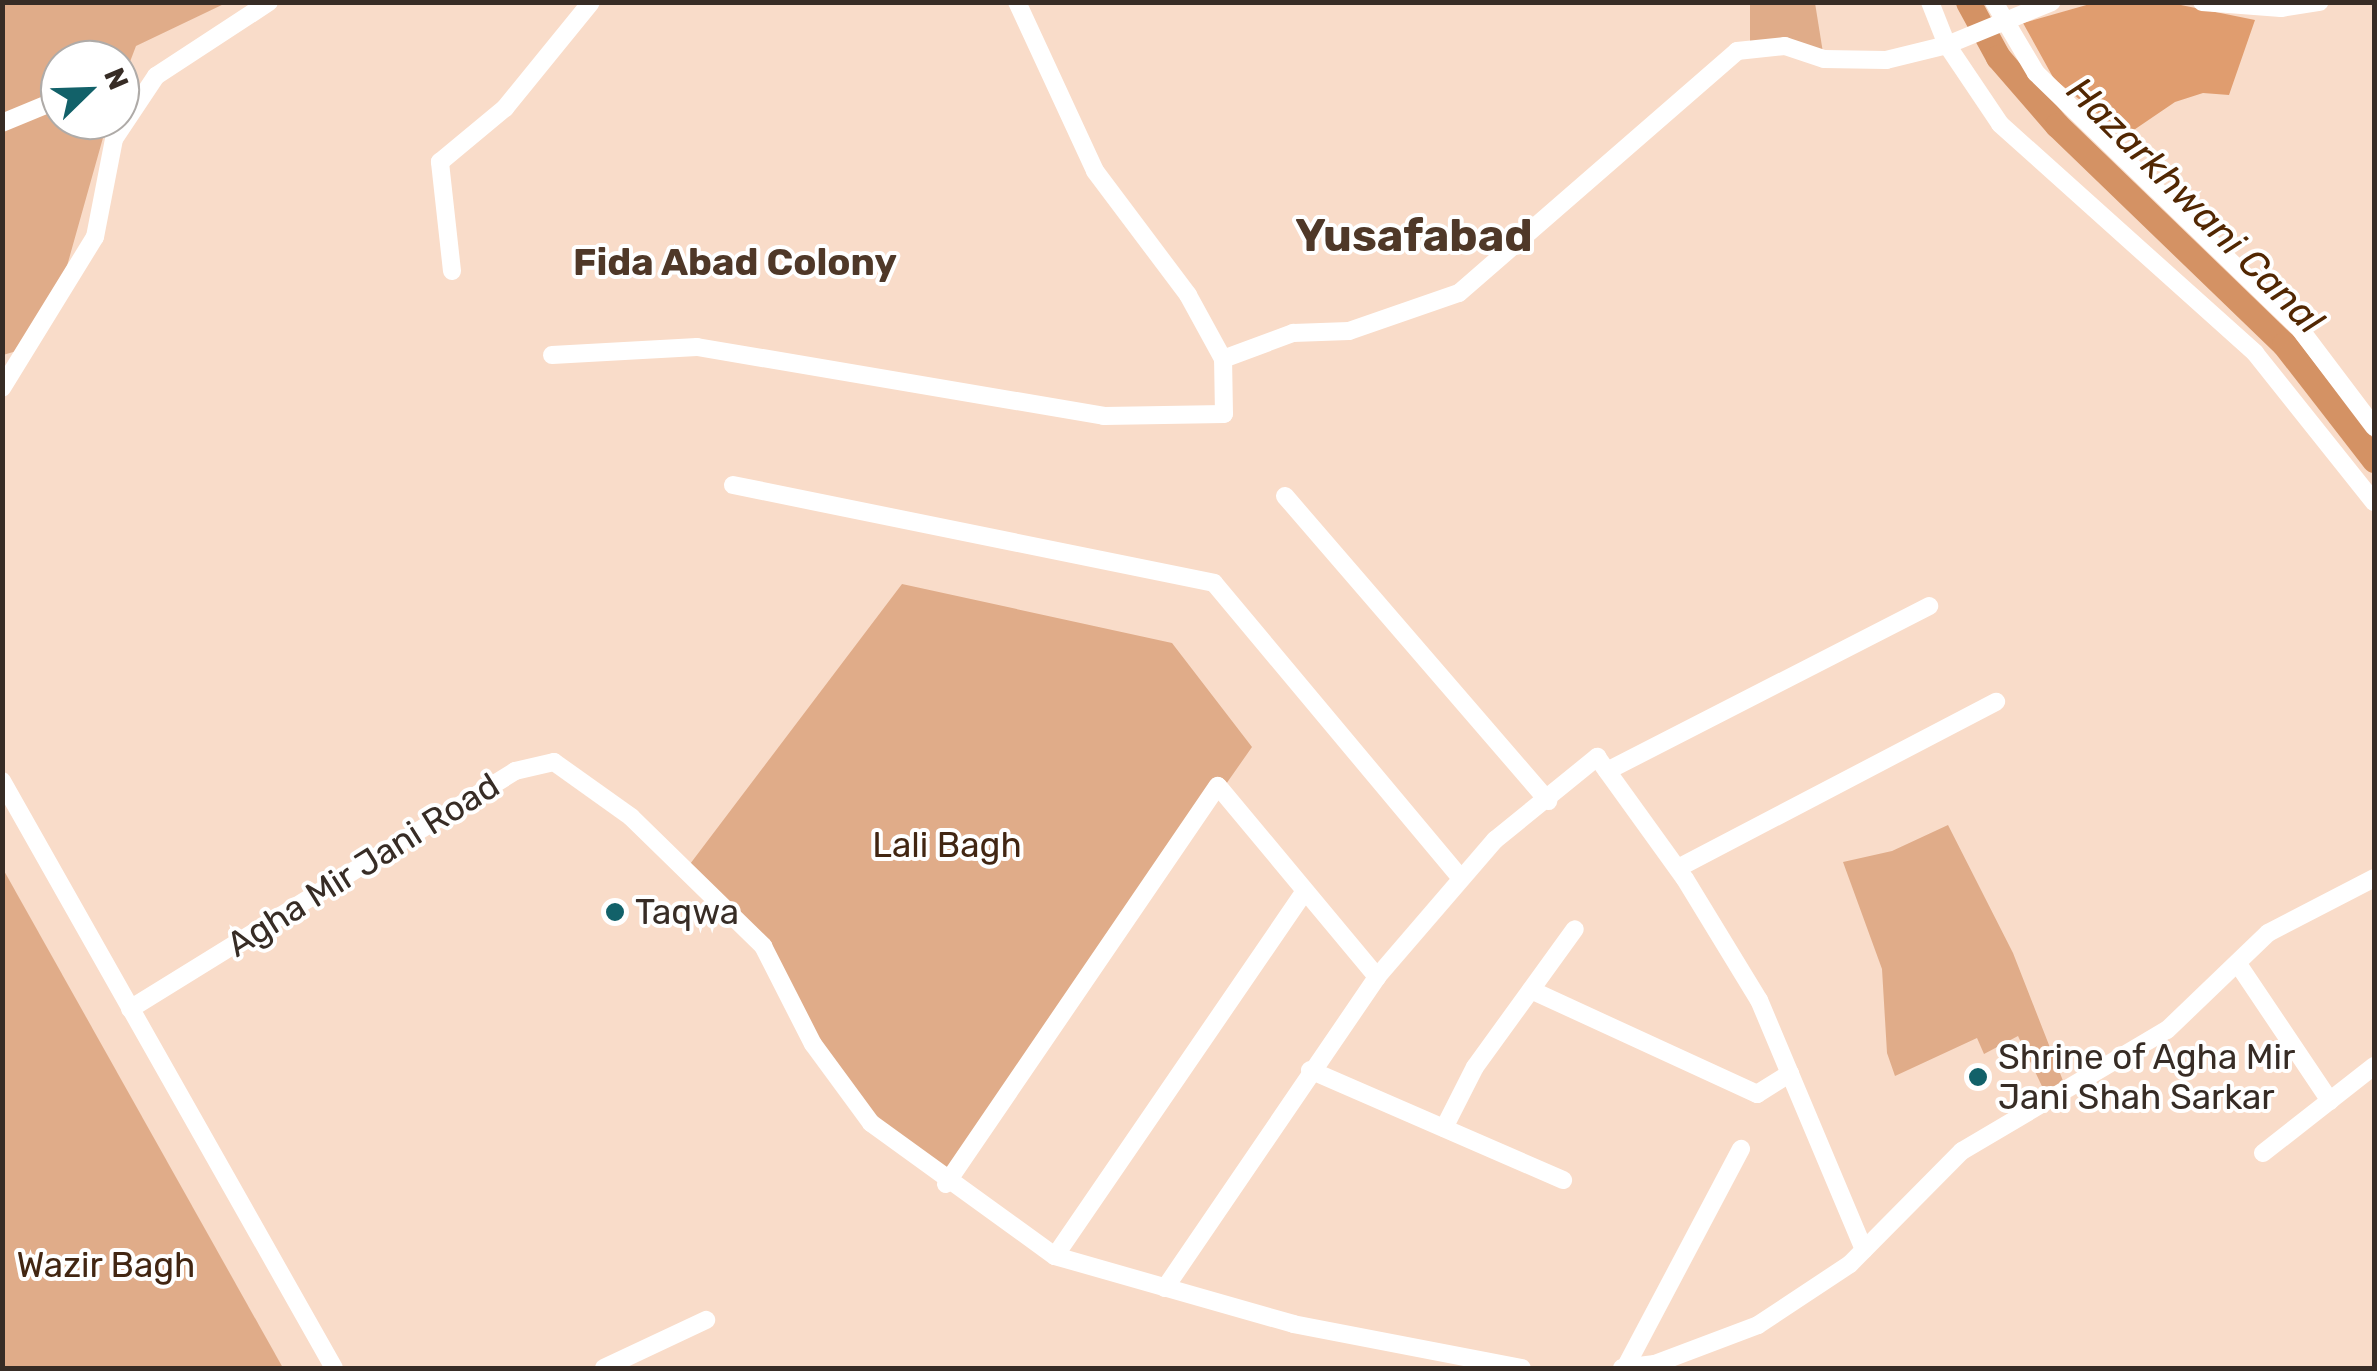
<!DOCTYPE html>
<style>
body{margin:0}
#map{position:relative;width:2377px;height:1371px;overflow:hidden;background:#f9dcc9;font-family:Rubik,sans-serif}
div>[style]{position:absolute}
.green>*{inset:0;background:#e0ac89}
.forest>*{inset:0;background:#e09d6f}
.canal>*{height:25px;margin:-12.5px;padding:0 12.5px;transform-origin:12.5px;border-radius:12.5px;background:#d49264}
.minor>*{height:18px;margin:-9px;padding:0 9px;transform-origin:9px;border-radius:9px;background:#fff}
.dots>*{width:28px;height:28px;translate:-50% -50%;box-sizing:border-box;border:5px solid #fff;border-radius:50%}
span{translate:-50% -50%;white-space:nowrap;text-align:center;line-height:1.15;-webkit-text-stroke:8px #fff;paint-order:stroke}
.park-label{font-size:35px;color:#422612}
.street-label{font-size:35px;color:#372c25}
.poi-label{font-size:35px;color:#372c25}
.left{translate:0 -50%;text-align:left}
.water-label{font-size:38px;color:#522702;font-style:italic}
.neighbourhood-label{font-size:38px;color:#4f3828;font-weight:700}
.district-label{font-size:45px;color:#4f3828;font-weight:700}
.frame{position:absolute;inset:0;border:5px solid #372c25;pointer-events:none}
.north{position:absolute;left:40px;top:40px;width:100px;height:100px;box-sizing:border-box;background:#fff;border:2px solid #afaba8;border-radius:50%;rotate:67deg;font-size:28px;font-weight:700;line-height:40px;text-align:center;color:#372c25}
.north::after{content:'';display:block;margin:auto;width:35px;height:45px;background:#126169;clip-path:polygon(50% 0,100% 100%,50% 72%,0 100%)}
</style>
<div id="map">
<div class="green">
<div style="clip-path:polygon(3px 3px,226px 3px,136px 46px,120px 88px,120px 60px,60px 60px,60px 120px,108px 120px,67px 266px,20px 350px,3px 355px)"></div>
<div style="clip-path:polygon(1750px 3px,1815px 3px,1824px 59px,1750px 50px)"></div>
<div style="clip-path:polygon(902px 584px,1172px 643px,1252px 747px,946px 1184px,871px 1123px,763px 946px,687px 868px)"></div>
<div style="clip-path:polygon(1948px 825px,2013px 953px,2067px 1091px,2049px 1101px,2018px 1036px,1984px 1054px,1977px 1038px,1895px 1076px,1887px 1053px,1882px 969px,1843px 862px,1892px 851px)"></div>
<div style="clip-path:polygon(3px 869px,283px 1368px,3px 1368px)"></div>
</div>
<div class="forest">
<div style="clip-path:polygon(2097px 2px,2171px 3px,2255px 20px,2229px 95px,2203px 93px,2175px 102px,2125px 136px,2054px 79px,2023px 23px)"></div>
</div>
<div class="canal">
<div style="left:1968px;top:2px;width:63px;rotate:61.4deg"></div>
<div style="left:1998px;top:57px;width:90px;rotate:49.1deg"></div>
<div style="left:2057px;top:125px;width:315px;rotate:44deg"></div>
<div style="left:2284px;top:344px;width:147px;rotate:52.2deg"></div>
</div>
<div class="minor">
<div style="left:1017px;top:2px;width:186px;rotate:65.2deg"></div>
<div style="left:1095px;top:171px;width:155px;rotate:53.1deg"></div>
<div style="left:1188px;top:295px;width:73px;rotate:61.3deg"></div>
<div style="left:1223px;top:359px;width:75px;rotate:-20.4deg"></div>
<div style="left:1293px;top:333px;width:56px;rotate:-2deg"></div>
<div style="left:1349px;top:331px;width:116px;rotate:-19.1deg"></div>
<div style="left:1459px;top:293px;width:369px;rotate:-41deg"></div>
<div style="left:1737px;top:51px;width:48px;rotate:-5.9deg"></div>
<div style="left:1785px;top:46px;width:41px;rotate:18.4deg"></div>
<div style="left:1824px;top:59px;width:62px;rotate:0.9deg"></div>
<div style="left:1886px;top:60px;width:63px;rotate:-13.8deg"></div>
<div style="left:1947px;top:45px;width:113px;rotate:-22.3deg"></div>
<div style="left:1930px;top:2px;width:46px;rotate:68.4deg"></div>
<div style="left:1947px;top:45px;width:95px;rotate:56.1deg"></div>
<div style="left:2000px;top:124px;width:343px;rotate:41.9deg"></div>
<div style="left:2255px;top:353px;width:191px;rotate:51.4deg"></div>
<div style="left:1994px;top:2px;width:82px;rotate:59.4deg"></div>
<div style="left:2036px;top:73px;width:368px;rotate:44.1deg"></div>
<div style="left:2300px;top:329px;width:123px;rotate:52.9deg"></div>
<div style="left:2202px;top:2px;width:79px;rotate:4.3deg"></div>
<div style="left:2281px;top:8px;width:39px;rotate:-9deg"></div>
<div style="left:2px;top:123px;width:63px;rotate:-22.5deg"></div>
<div style="left:452px;top:271px;width:110px;rotate:-96.3deg"></div>
<div style="left:440px;top:162px;width:85px;rotate:-39.7deg"></div>
<div style="left:505px;top:108px;width:136px;rotate:-50.9deg"></div>
<div style="left:552px;top:355px;width:145px;rotate:-3.2deg"></div>
<div style="left:697px;top:347px;width:413px;rotate:9.6deg"></div>
<div style="left:1104px;top:416px;width:120px;rotate:-1deg"></div>
<div style="left:1224px;top:414px;width:55px;rotate:-91deg"></div>
<div style="left:2px;top:388px;width:177px;rotate:-58.4deg"></div>
<div style="left:95px;top:237px;width:100px;rotate:-79deg"></div>
<div style="left:114px;top:139px;width:76px;rotate:-56.3deg"></div>
<div style="left:156px;top:76px;width:135px;rotate:-33.2deg"></div>
<div style="left:733px;top:485px;width:491px;rotate:11.5deg"></div>
<div style="left:1214px;top:583px;width:383px;rotate:50.1deg"></div>
<div style="left:1285px;top:496px;width:403px;rotate:49.2deg"></div>
<div style="left:1607px;top:771px;width:362px;rotate:-27.1deg"></div>
<div style="left:2px;top:781px;width:674px;rotate:60.51deg"></div>
<div style="left:1678px;top:868px;width:359px;rotate:-27.6deg"></div>
<div style="left:2238px;top:964px;width:165px;rotate:56.1deg"></div>
<div style="left:1531px;top:990px;width:249px;rotate:24.7deg"></div>
<div style="left:1757px;top:1094px;width:39px;rotate:-32deg"></div>
<div style="left:130px;top:1009px;width:453px;rotate:-31.7deg"></div>
<div style="left:515px;top:771px;width:40px;rotate:-13deg"></div>
<div style="left:554px;top:762px;width:95px;rotate:35.5deg"></div>
<div style="left:631px;top:817px;width:185px;rotate:44.3deg"></div>
<div style="left:763px;top:946px;width:110px;rotate:63deg"></div>
<div style="left:813px;top:1044px;width:98px;rotate:53.7deg"></div>
<div style="left:871px;top:1123px;width:227px;rotate:35.9deg"></div>
<div style="left:1055px;top:1256px;width:248px;rotate:15.9deg"></div>
<div style="left:1293px;top:1324px;width:233px;rotate:10.9deg"></div>
<div style="left:1310px;top:1070px;width:276px;rotate:23.5deg"></div>
<div style="left:1444px;top:1128px;width:68px;rotate:-63.1deg"></div>
<div style="left:1475px;top:1067px;width:170px;rotate:-54.1deg"></div>
<div style="left:2263px;top:1153px;width:141px;rotate:-38.1deg"></div>
<div style="left:946px;top:1184px;width:482px;rotate:-55.7deg"></div>
<div style="left:1218px;top:786px;width:249px;rotate:50.2deg"></div>
<div style="left:1055px;top:1256px;width:441px;rotate:-55.6deg"></div>
<div style="left:1165px;top:1288px;width:376px;rotate:-55.7deg"></div>
<div style="left:1377px;top:977px;width:181px;rotate:-49.3deg"></div>
<div style="left:1495px;top:840px;width:132px;rotate:-39.1deg"></div>
<div style="left:1597px;top:757px;width:150px;rotate:54.2deg"></div>
<div style="left:1685px;top:879px;width:142px;rotate:58.6deg"></div>
<div style="left:1759px;top:1000px;width:271px;rotate:67.2deg"></div>
<div style="left:604px;top:1368px;width:113px;rotate:-25.2deg"></div>
<div style="left:1622px;top:1368px;width:33px;rotate:-7deg"></div>
<div style="left:1655px;top:1364px;width:110px;rotate:-20.7deg"></div>
<div style="left:1758px;top:1325px;width:110px;rotate:-33.5deg"></div>
<div style="left:1850px;top:1264px;width:159px;rotate:-45.3deg"></div>
<div style="left:1962px;top:1151px;width:238px;rotate:-30.6deg"></div>
<div style="left:2167px;top:1030px;width:140px;rotate:-43.8deg"></div>
<div style="left:2268px;top:933px;width:119px;rotate:-27.4deg"></div>
<div style="left:1625px;top:1368px;width:248px;rotate:-62.1deg"></div>
</div>
<div class="dots">
<div style="left:615px;top:912px;background:#126169"></div>
<div style="left:1978px;top:1077px;background:#126169"></div>
</div>
<div class="park-label">
<span style="left:947px;top:845px">Lali Bagh</span>
<span style="left:106px;top:1265px">Wazir Bagh</span>
</div>
<div class="street-label">
<span style="left:363px;top:865px;rotate:-32deg">Agha Mir Jani Road</span>
</div>
<div class="poi-label">
<span class="left" style="left:635px;top:912px">Taqwa</span>
<span class="left" style="left:1998px;top:1077px">Shrine of Agha Mir<br>Jani Shah Sarkar</span>
</div>
<div class="water-label">
<span style="left:2195px;top:206px;rotate:45deg">Hazarkhwani Canal</span>
</div>
<div class="neighbourhood-label">
<span style="left:735px;top:263px">Fida Abad Colony</span>
</div>
<div class="district-label">
<span style="left:1414px;top:236px">Yusafabad</span>
</div>
<div class="frame"></div>
<div class="north">N</div>
</div>
